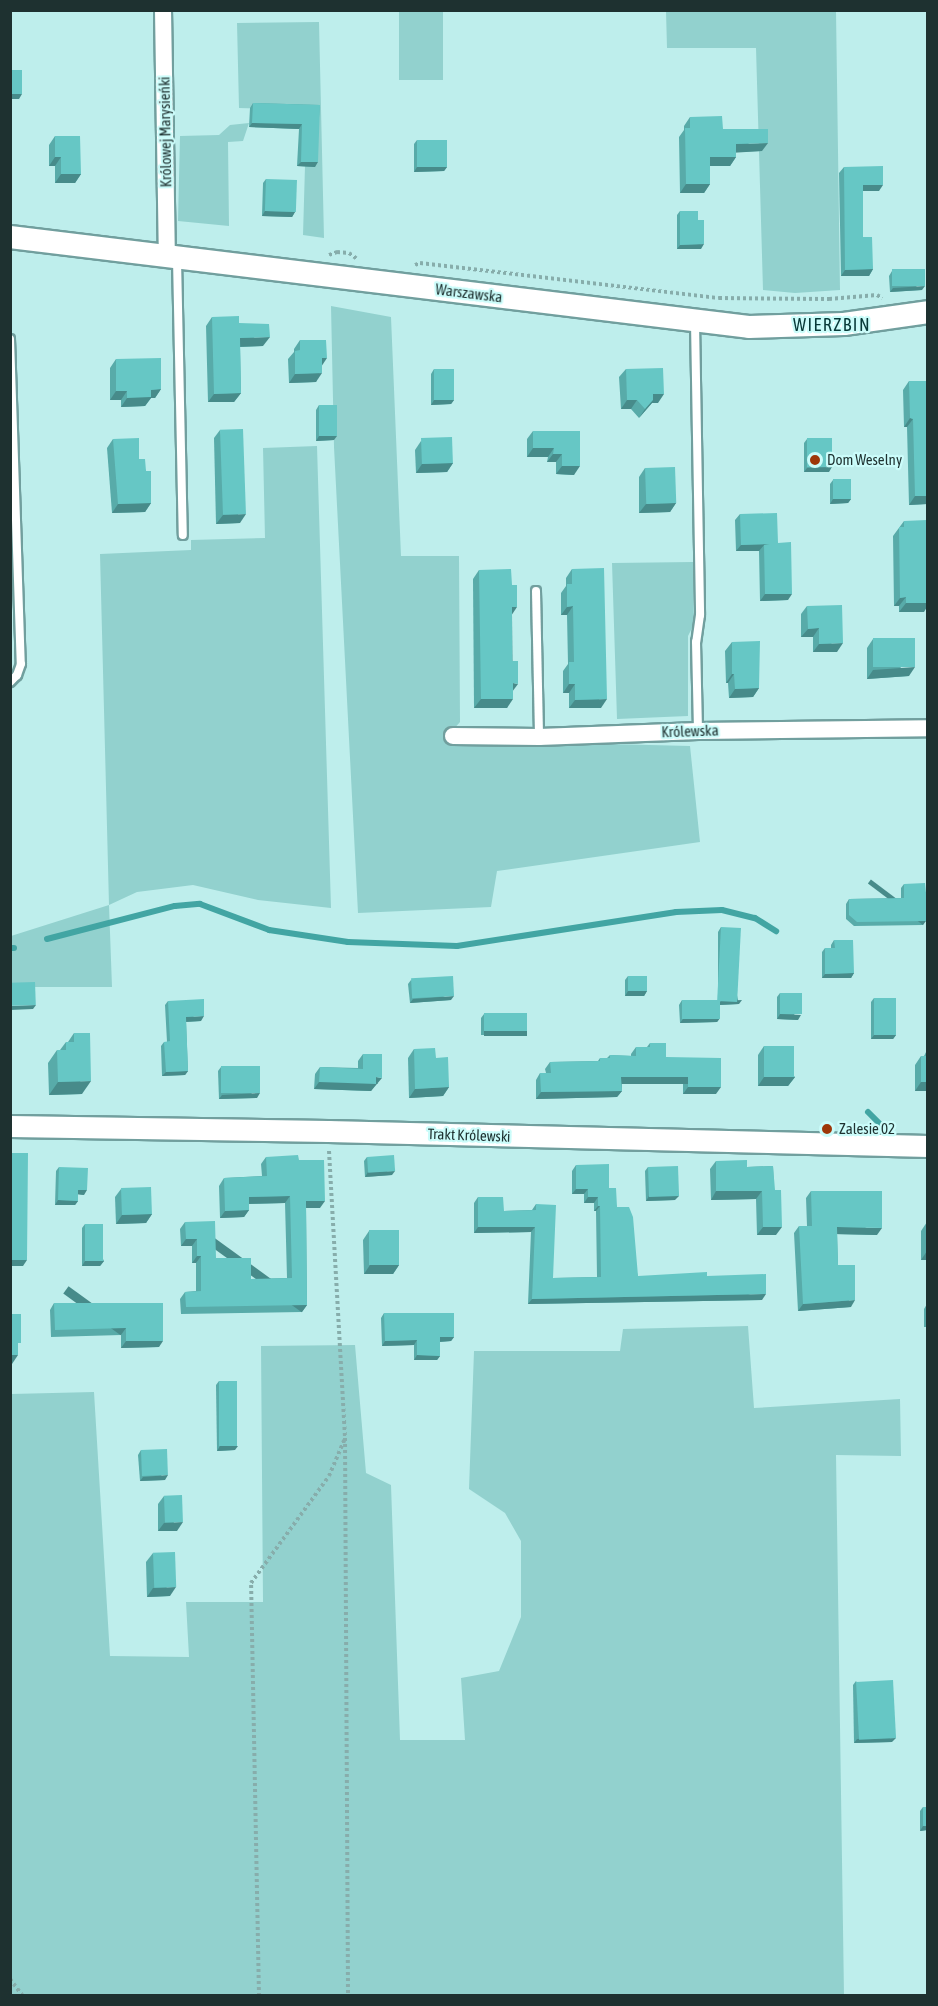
<!DOCTYPE html>
<meta charset="utf-8">
<style>
body{margin:0}
#map{position:relative;width:938px;height:2006px;overflow:hidden;background:#beeeec;font-family:"Asap Condensed",sans-serif}
div>[style]{position:absolute}
.green>*{inset:0;background:#92d1ce;transform-origin:0 0}
.stream>*{height:6px;margin:-3px;padding:0 3px;transform-origin:3px;border-radius:3px;background:#42a5a3}
.path>*{height:4px;margin-top:-2px;transform-origin:0;background:repeating-linear-gradient(90deg,#87adab 0 3px,transparent 0 6px)}
.roads{filter:drop-shadow(2px 0 #719f9e) drop-shadow(-2px 0 #719f9e) drop-shadow(0 2px #719f9e) drop-shadow(0 -2px #719f9e)}
.service>*{height:8px;margin:-4px;padding:0 4px;transform-origin:4px;border-radius:4px;background:#fff}
.minor>*{height:16px;margin:-8px;padding:0 8px;transform-origin:8px;border-radius:8px;background:#fff}
.tertiary>*{height:21px;margin:-10.5px;padding:0 10.5px;transform-origin:10.5px;border-radius:10.5px;background:#fff}
.secondary>*{height:22px;margin:-11px;padding:0 11px;transform-origin:11px;border-radius:11px;background:#fff}
.wall>*{inset:0;background:#58aba9}
.shaded-wall>*{inset:0;background:#478b8a;transform-origin:0 0}
.building>*{inset:0;background:#66c7c5;transform-origin:0 0}
.dots>*{width:16px;height:16px;translate:-50% -50%;box-sizing:border-box;border:3px solid #cbfcfa;border-radius:50%}
span{translate:-50% -50%;white-space:nowrap;text-align:center;line-height:1.15;-webkit-text-stroke:4.5px #cbfcfa;paint-order:stroke}
.street-label{font-size:15px;color:#1e3130}
.poi-label{font-size:15px;color:#1e3130}
.left{translate:0 -50%;text-align:left}
.quarter-label{font-size:18px;color:#083938;letter-spacing:1.5px}
.frame{position:absolute;inset:0;border:12px solid #1e3130;pointer-events:none}
</style>
<div id="map">
<div class="green">
<div style="left:399px;top:11px;width:44px;height:69px"></div>
<div style="clip-path:polygon(666px 11px,836px 11px,840px 290px,795px 293px,763px 290px,756px 48px,667px 48px)"></div>
<div style="clip-path:polygon(319px 22px,324px 238px,303px 235px,305px 166px,317px 110px,239px 108px,237px 23px)"></div>
<div style="clip-path:polygon(249px 123px,243px 141px,228px 142px,229px 226px,178px 221px,180px 136px,219px 135px,230px 125px)"></div>
<div style="clip-path:polygon(331px 306px,391px 317px,401px 556px,459px 556px,460px 722px,444px 740px,690px 746px,700px 842px,497px 871px,491px 907px,358px 913px,334px 447px)"></div>
<div style="clip-path:polygon(317px 446px,331px 908px,258px 900px,193px 885px,137px 892px,109px 905px,112px 987px,11px 987px,11px 936px,109px 905px,100px 554px,191px 550px,191px 540px,265px 538px,263px 448px)"></div>
<div style="clip-path:polygon(693px 562px,694px 624px,688px 636px,688px 716px,617px 719px,612px 563px)"></div>
<div style="clip-path:polygon(748px 1326px,754px 1408px,900px 1399px,901px 1456px,836px 1455px,844px 1995px,11px 1995px,11px 1394px,94px 1392px,110px 1656px,189px 1657px,186px 1602px,263px 1602px,261px 1346px,355px 1345px,366px 1473px,391px 1485px,400px 1740px,465px 1740px,461px 1678px,499px 1671px,521px 1617px,521px 1541px,505px 1513px,469px 1489px,474px 1351px,620px 1351px,623px 1329px)"></div>
</div>
<div class="stream">
<div style="left:47px;top:939px;width:132px;rotate:-14.5deg"></div>
<div style="left:175px;top:906px;width:25px;rotate:-5deg"></div>
<div style="left:200px;top:904px;width:74px;rotate:20.6deg"></div>
<div style="left:269px;top:930px;width:80px;rotate:8.6deg"></div>
<div style="left:348px;top:942px;width:109px;rotate:2.1deg"></div>
<div style="left:457px;top:946px;width:222px;rotate:-8.8deg"></div>
<div style="left:676px;top:912px;width:46px;rotate:-2.5deg"></div>
<div style="left:722px;top:910px;width:34px;rotate:14deg"></div>
<div style="left:755px;top:918px;width:25px;rotate:32deg"></div>
<div style="left:10px;top:948px;width:4px"></div>
<div style="left:868px;top:1112px;width:34px;rotate:45deg"></div>
</div>
<div class="path">
<div style="left:329px;top:255px;width:9px;rotate:-21deg"></div>
<div style="left:337px;top:252px;width:12px;rotate:5deg"></div>
<div style="left:349px;top:253px;width:9px;rotate:36deg"></div>
<div style="left:415px;top:265px;width:5px;rotate:-22deg"></div>
<div style="left:420px;top:263px;width:301px;rotate:6.7deg"></div>
<div style="left:719px;top:298px;width:110px;rotate:0.5deg"></div>
<div style="left:829px;top:299px;width:48px;rotate:-4.8deg"></div>
<div style="left:877px;top:295px;width:6px;rotate:31deg"></div>
<div style="left:329px;top:1151px;width:287px;rotate:86.8deg"></div>
<div style="left:345px;top:1438px;width:558px;rotate:89.69deg"></div>
<div style="left:10px;top:1979px;width:21px;rotate:53deg"></div>
<div style="left:259px;top:1996px;width:413px;rotate:-91.1deg"></div>
<div style="left:251px;top:1583px;width:132px;rotate:-53.9deg"></div>
<div style="left:329px;top:1476px;width:39px;rotate:-67deg"></div>
</div>
<div class="roads">
<div class="service">
<div style="left:177px;top:259px;width:276px;rotate:88.8deg"></div>
<div style="left:695px;top:322px;width:293px;rotate:89deg"></div>
<div style="left:700px;top:615px;width:27px;rotate:98deg"></div>
<div style="left:696px;top:642px;width:89px;rotate:88.7deg"></div>
<div style="left:10px;top:339px;width:325px;rotate:88.1deg"></div>
<div style="left:21px;top:664px;width:12px;rotate:110deg"></div>
<div style="left:17px;top:675px;width:10px;rotate:135deg"></div>
<div style="left:536px;top:591px;width:146px;rotate:88.8deg"></div>
</div>
<div class="minor">
<div style="left:163px;top:10px;width:244px;rotate:89.1deg"></div>
<div style="left:453px;top:736px;width:86px;rotate:0.7deg"></div>
<div style="left:539px;top:737px;width:159px;rotate:-2.2deg"></div>
<div style="left:698px;top:731px;width:230px;rotate:-0.7deg"></div>
</div>
<div class="tertiary">
<div style="left:10px;top:1126px;width:318px;rotate:0.9deg"></div>
<div style="left:328px;top:1131px;width:600px;rotate:1.43deg"></div>
</div>
<div class="secondary">
<div style="left:10px;top:237px;width:744px;rotate:6.94deg"></div>
<div style="left:749px;top:327px;width:95px;rotate:-1.8deg"></div>
<div style="left:844px;top:324px;width:85px;rotate:-8.1deg"></div>
</div>
</div>
<div class="wall">
<div style="clip-path:polygon(253px 103px,320px 105px,315px 167px,297px 166px,299px 129px,249px 127px,250px 108px)"></div>
<div style="clip-path:polygon(690px 117px,723px 129px,762px 151px,736px 152px,736px 157px,730px 166px,710px 166px,710px 184px,704px 193px,680px 193px,679px 137px,684px 130px,684px 126px)"></div>
<div style="clip-path:polygon(55px 136px,81px 174px,75px 183px,55px 183px,55px 166px,49px 166px,49px 145px)"></div>
<div style="clip-path:polygon(417px 140px,447px 167px,444px 171px,414px 172px,414px 144px)"></div>
<div style="clip-path:polygon(844px 167px,879px 191px,863px 191px,863px 237px,873px 269px,869px 276px,841px 276px,839px 173px)"></div>
<div style="clip-path:polygon(266px 179px,295px 212px,292px 217px,262px 216px,263px 183px)"></div>
<div style="clip-path:polygon(680px 211px,698px 220px,701px 249px,677px 249px,677px 215px)"></div>
<div style="clip-path:polygon(892px 271px,922px 290px,890px 292px,889px 276px)"></div>
<div style="clip-path:polygon(212px 317px,239px 323px,263px 346px,240px 347px,241px 393px,234px 402px,208px 402px,206px 326px)"></div>
<div style="clip-path:polygon(300px 340px,322px 365px,316px 382px,289px 383px,288px 359px,294px 352px,294px 349px)"></div>
<div style="clip-path:polygon(116px 359px,161px 389px,155px 398px,151px 398px,145px 406px,121px 407px,121px 400px,110px 400px,110px 368px)"></div>
<div style="clip-path:polygon(434px 369px,454px 400px,451px 404px,431px 405px,431px 374px)"></div>
<div style="clip-path:polygon(626px 369px,658px 403px,652px 403px,639px 418px,631px 409px,621px 409px,619px 377px)"></div>
<div style="clip-path:polygon(909px 381px,927px 504px,909px 505px,907px 427px,904px 427px,903px 390px)"></div>
<div style="clip-path:polygon(319px 405px,334px 440px,316px 441px,316px 410px)"></div>
<div style="clip-path:polygon(220px 430px,240px 523px,216px 524px,214px 438px)"></div>
<div style="clip-path:polygon(533px 431px,580px 431px,574px 475px,556px 474px,556px 462px,547px 462px,548px 457px,527px 457px,527px 439px)"></div>
<div style="clip-path:polygon(113px 439px,139px 459px,146px 471px,151px 503px,145px 512px,112px 513px,107px 448px)"></div>
<div style="clip-path:polygon(807px 439px,829px 472px,804px 472px,804px 443px)"></div>
<div style="clip-path:polygon(421px 441px,453px 463px,447px 472px,416px 473px,415px 450px)"></div>
<div style="clip-path:polygon(645px 468px,676px 503px,670px 512px,639px 513px,639px 477px)"></div>
<div style="clip-path:polygon(833px 480px,851px 499px,848px 503px,830px 504px,830px 484px)"></div>
<div style="clip-path:polygon(740px 514px,778px 543px,788px 600px,760px 601px,759px 551px,736px 551px,735px 520px)"></div>
<div style="clip-path:polygon(904px 521px,924px 612px,899px 612px,899px 606px,894px 606px,893px 536px)"></div>
<div style="clip-path:polygon(572px 569px,601px 708px,569px 708px,569px 693px,563px 693px,563px 671px,568px 664px,567px 615px,561px 615px,561px 593px,566px 586px,566px 578px)"></div>
<div style="clip-path:polygon(479px 570px,512px 614px,513px 691px,507px 708px,474px 708px,473px 579px)"></div>
<div style="clip-path:polygon(807px 606px,837px 652px,813px 652px,813px 637px,801px 637px,801px 614px)"></div>
<div style="clip-path:polygon(873px 639px,909px 676px,867px 679px,867px 648px)"></div>
<div style="clip-path:polygon(732px 642px,759px 688px,753px 697px,729px 698px,728px 683px,726px 683px,725px 651px)"></div>
<div style="clip-path:polygon(904px 884px,927px 893px,927px 916px,926px 916px,923px 925px,854px 926px,846px 919px,846px 904px,849px 899px,901px 898px,901px 888px)"></div>
<div style="clip-path:polygon(721px 927px,739px 1004px,720px 1005px,720px 1018px,717px 1022px,680px 1023px,679px 1005px,682px 1000px,718px 1000px,718px 932px)"></div>
<div style="clip-path:polygon(834px 940px,854px 973px,851px 978px,822px 978px,822px 952px,825px 948px,831px 948px,831px 945px)"></div>
<div style="clip-path:polygon(628px 976px,647px 991px,644px 996px,625px 996px,625px 980px)"></div>
<div style="clip-path:polygon(411px 980px,451px 1000px,410px 1003px,408px 984px)"></div>
<div style="clip-path:polygon(780px 993px,798px 1020px,777px 1019px,777px 997px)"></div>
<div style="clip-path:polygon(874px 998px,896px 1035px,893px 1039px,871px 1039px,871px 1002px)"></div>
<div style="clip-path:polygon(168px 1001px,201px 1021px,186px 1022px,188px 1071px,185px 1075px,162px 1076px,161px 1046px,164px 1042px,167px 1042px,165px 1005px)"></div>
<div style="clip-path:polygon(484px 1014px,524px 1035px,481px 1035px,481px 1018px)"></div>
<div style="clip-path:polygon(74px 1033px,82px 1094px,49px 1095px,48px 1063px,57px 1050px,60px 1050px,66px 1042px,68px 1042px)"></div>
<div style="clip-path:polygon(650px 1043px,666px 1057px,716px 1094px,683px 1094px,683px 1083px,622px 1083px,622px 1091px,617px 1097px,536px 1099px,536px 1080px,540px 1073px,546px 1073px,545px 1069px,550px 1062px,598px 1061px,600px 1058px,607px 1058px,610px 1055px,631px 1056px,631px 1054px,636px 1047px,647px 1047px)"></div>
<div style="clip-path:polygon(764px 1046px,795px 1077px,788px 1086px,758px 1086px,758px 1055px)"></div>
<div style="clip-path:polygon(414px 1049px,436px 1058px,449px 1087px,443px 1096px,409px 1098px,408px 1058px)"></div>
<div style="clip-path:polygon(927px 1050px,927px 1091px,915px 1091px,915px 1065px,921px 1056px,924px 1056px)"></div>
<div style="clip-path:polygon(363px 1054px,378px 1084px,376px 1084px,371px 1091px,314px 1089px,315px 1074px,320px 1067px,358px 1068px,358px 1061px)"></div>
<div style="clip-path:polygon(221px 1067px,257px 1098px,219px 1099px,218px 1071px)"></div>
<div style="clip-path:polygon(266px 1157px,299px 1160px,320px 1208px,306px 1208px,307px 1305px,302px 1312px,181px 1314px,180px 1299px,185px 1292px,196px 1291px,196px 1263px,192px 1263px,192px 1246px,181px 1246px,180px 1229px,185px 1222px,216px 1258px,251px 1279px,287px 1278px,285px 1203px,249px 1204px,249px 1210px,244px 1217px,220px 1218px,219px 1186px,224px 1178px,262px 1176px,261px 1164px)"></div>
<div style="clip-path:polygon(367px 1157px,392px 1175px,365px 1177px,364px 1161px)"></div>
<div style="clip-path:polygon(716px 1161px,747px 1167px,773px 1166px,776px 1235px,757px 1235px,756px 1199px,711px 1200px,710px 1169px)"></div>
<div style="clip-path:polygon(576px 1165px,609px 1188px,617px 1207px,638px 1276px,707px 1276px,762px 1300px,528px 1304px,531px 1232px,474px 1233px,474px 1203px,478px 1197px,504px 1211px,532px 1210px,536px 1204px,553px 1278px,597px 1277px,596px 1211px,594px 1211px,594px 1203px,584px 1203px,584px 1194px,572px 1194px,572px 1171px)"></div>
<div style="clip-path:polygon(59px 1167px,84px 1195px,78px 1194px,78px 1201px,75px 1205px,55px 1205px,56px 1171px)"></div>
<div style="clip-path:polygon(648px 1167px,675px 1200px,646px 1201px,645px 1171px)"></div>
<div style="clip-path:polygon(121px 1189px,152px 1214px,146px 1223px,116px 1224px,115px 1197px)"></div>
<div style="clip-path:polygon(811px 1191px,877px 1235px,837px 1234px,838px 1265px,851px 1307px,798px 1311px,794px 1233px,799px 1226px,807px 1226px,806px 1198px)"></div>
<div style="clip-path:polygon(927px 1222px,927px 1260px,921px 1260px,921px 1231px)"></div>
<div style="clip-path:polygon(85px 1224px,104px 1261px,100px 1266px,82px 1266px,82px 1228px)"></div>
<div style="clip-path:polygon(369px 1231px,399px 1265px,393px 1274px,364px 1274px,363px 1240px)"></div>
<div style="clip-path:polygon(54px 1303px,163px 1303px,159px 1347px,121px 1348px,121px 1335px,51px 1337px,50px 1310px)"></div>
<div style="clip-path:polygon(927px 1304px,927px 1327px,924px 1327px,924px 1309px)"></div>
<div style="clip-path:polygon(384px 1313px,454px 1337px,451px 1341px,440px 1342px,440px 1356px,437px 1360px,414px 1360px,414px 1345px,382px 1346px,381px 1318px)"></div>
<div style="clip-path:polygon(219px 1381px,235px 1450px,217px 1451px,216px 1385px)"></div>
<div style="clip-path:polygon(141px 1450px,165px 1480px,140px 1481px,138px 1455px)"></div>
<div style="clip-path:polygon(164px 1496px,177px 1531px,158px 1531px,158px 1504px)"></div>
<div style="clip-path:polygon(153px 1553px,170px 1596px,147px 1597px,146px 1562px)"></div>
<div style="clip-path:polygon(856px 1681px,892px 1742px,854px 1743px,853px 1685px)"></div>
<div style="clip-path:polygon(923px 1807px,927px 1830px,920px 1831px,920px 1811px)"></div>
</div>
<div class="shaded-wall">
<div style="clip-path:polygon(10px 94px,22px 94px,19px 99px,10px 99px)"></div>
<div style="clip-path:polygon(252px 123px,302px 124px,299px 129px,249px 127px)"></div>
<div style="clip-path:polygon(768px 143px,762px 151px,730px 153px,736px 144px)"></div>
<div style="clip-path:polygon(55px 157px,61px 157px,55px 166px,49px 166px)"></div>
<div style="clip-path:polygon(710px 157px,736px 157px,730px 166px,704px 166px)"></div>
<div style="clip-path:polygon(301px 162px,318px 162px,315px 167px,297px 166px)"></div>
<div style="clip-path:polygon(417px 167px,447px 167px,444px 171px,414px 172px)"></div>
<div style="clip-path:polygon(61px 174px,81px 174px,75px 183px,55px 183px)"></div>
<div style="clip-path:polygon(686px 184px,710px 184px,704px 193px,680px 193px)"></div>
<div style="clip-path:polygon(863px 185px,883px 185px,879px 191px,858px 191px)"></div>
<div style="clip-path:polygon(265px 211px,295px 212px,292px 217px,262px 216px)"></div>
<div style="clip-path:polygon(704px 244px,701px 249px,677px 249px,680px 245px)"></div>
<div style="clip-path:polygon(873px 269px,869px 276px,841px 276px,845px 270px)"></div>
<div style="clip-path:polygon(925px 286px,922px 290px,890px 292px,893px 288px)"></div>
<div style="clip-path:polygon(270px 337px,263px 346px,234px 347px,240px 338px)"></div>
<div style="clip-path:polygon(322px 358px,327px 358px,321px 367px)"></div>
<div style="clip-path:polygon(322px 373px,316px 382px,289px 383px,295px 374px)"></div>
<div style="clip-path:polygon(161px 389px,155px 398px,151px 398px,145px 406px,121px 407px,127px 398px,151px 390px)"></div>
<div style="clip-path:polygon(116px 391px,127px 391px,121px 400px,110px 400px)"></div>
<div style="clip-path:polygon(241px 393px,234px 402px,208px 402px,214px 394px)"></div>
<div style="clip-path:polygon(653px 394px,664px 394px,658px 403px,652px 403px,639px 418px,645px 409px)"></div>
<div style="clip-path:polygon(434px 400px,454px 400px,451px 404px,431px 405px)"></div>
<div style="clip-path:polygon(627px 400px,637px 400px,631px 409px,621px 409px)"></div>
<div style="clip-path:polygon(910px 418px,913px 419px,907px 427px,904px 427px)"></div>
<div style="clip-path:polygon(319px 436px,337px 436px,334px 440px,316px 441px)"></div>
<div style="clip-path:polygon(533px 448px,554px 448px,548px 457px,527px 457px)"></div>
<div style="clip-path:polygon(553px 454px,562px 454px,556px 462px,547px 462px)"></div>
<div style="clip-path:polygon(453px 463px,447px 472px,416px 473px,422px 464px)"></div>
<div style="clip-path:polygon(562px 466px,580px 466px,574px 475px,556px 474px)"></div>
<div style="clip-path:polygon(832px 467px,829px 472px,804px 472px,807px 468px)"></div>
<div style="clip-path:polygon(915px 496px,927px 496px,927px 504px,909px 505px)"></div>
<div style="clip-path:polygon(833px 499px,851px 499px,848px 503px,830px 504px)"></div>
<div style="clip-path:polygon(151px 503px,145px 512px,112px 513px,118px 504px)"></div>
<div style="clip-path:polygon(676px 503px,670px 512px,639px 513px,646px 504px)"></div>
<div style="clip-path:polygon(246px 514px,240px 523px,216px 524px,223px 515px)"></div>
<div style="clip-path:polygon(770px 544px,764px 545px,759px 551px,736px 551px,741px 545px)"></div>
<div style="clip-path:polygon(765px 594px,792px 594px,788px 600px,760px 601px)"></div>
<div style="clip-path:polygon(906px 597px,899px 606px,894px 606px,900px 598px)"></div>
<div style="clip-path:polygon(906px 603px,927px 603px,927px 607px,924px 612px,899px 612px)"></div>
<div style="clip-path:polygon(573px 606px,567px 615px,561px 615px,567px 607px)"></div>
<div style="clip-path:polygon(512px 607px,517px 607px,511px 616px)"></div>
<div style="clip-path:polygon(819px 628px,813px 637px,801px 637px,808px 629px)"></div>
<div style="clip-path:polygon(843px 643px,837px 652px,813px 652px,819px 644px)"></div>
<div style="clip-path:polygon(915px 667px,909px 676px,867px 679px,873px 670px)"></div>
<div style="clip-path:polygon(732px 674px,734px 674px,728px 683px,726px 683px)"></div>
<div style="clip-path:polygon(513px 683px,518px 684px,512px 692px)"></div>
<div style="clip-path:polygon(569px 684px,575px 684px,569px 693px,563px 693px)"></div>
<div style="clip-path:polygon(759px 688px,753px 697px,729px 698px,735px 689px)"></div>
<div style="clip-path:polygon(481px 699px,513px 699px,507px 708px,474px 708px)"></div>
<div style="clip-path:polygon(607px 699px,601px 708px,569px 708px,575px 700px)"></div>
<div style="left:926px;top:921px;width:5px;height:69px;rotate:127deg"></div>
<div style="clip-path:polygon(854px 973px,851px 978px,822px 978px,825px 974px)"></div>
<div style="clip-path:polygon(628px 991px,647px 991px,644px 996px,625px 996px)"></div>
<div style="clip-path:polygon(454px 996px,451px 1000px,410px 1003px,413px 999px)"></div>
<div style="clip-path:polygon(742px 1000px,739px 1004px,718px 1005px,721px 1001px)"></div>
<div style="clip-path:polygon(36px 1005px,33px 1009px,10px 1010px,10px 1006px)"></div>
<div style="clip-path:polygon(780px 1014px,801px 1015px,798px 1020px,777px 1019px)"></div>
<div style="clip-path:polygon(204px 1016px,201px 1021px,183px 1022px,186px 1017px)"></div>
<div style="clip-path:polygon(720px 1018px,717px 1022px,680px 1023px,683px 1019px)"></div>
<div style="left:484px;top:1031px;width:43px;height:5px"></div>
<div style="clip-path:polygon(874px 1035px,896px 1035px,893px 1039px,871px 1039px)"></div>
<div style="clip-path:polygon(188px 1071px,185px 1075px,162px 1076px,166px 1072px)"></div>
<div style="clip-path:polygon(376px 1077px,382px 1078px,371px 1091px,314px 1089px,319px 1082px)"></div>
<div style="left:621px;top:1077px;width:67px;height:7px"></div>
<div style="clip-path:polygon(764px 1077px,795px 1077px,788px 1086px,758px 1086px)"></div>
<div style="clip-path:polygon(91px 1081px,82px 1094px,49px 1095px,58px 1082px)"></div>
<div style="clip-path:polygon(921px 1082px,927px 1082px,927px 1091px,915px 1091px)"></div>
<div style="clip-path:polygon(449px 1087px,443px 1096px,409px 1098px,415px 1089px)"></div>
<div style="clip-path:polygon(688px 1087px,721px 1087px,716px 1094px,683px 1094px)"></div>
<div style="clip-path:polygon(622px 1091px,617px 1097px,536px 1099px,541px 1092px)"></div>
<div style="clip-path:polygon(260px 1093px,257px 1098px,219px 1099px,222px 1095px)"></div>
<div style="clip-path:polygon(395px 1171px,392px 1175px,365px 1177px,368px 1172px)"></div>
<div style="clip-path:polygon(576px 1189px,588px 1189px,584px 1194px,572px 1194px)"></div>
<div style="clip-path:polygon(78px 1190px,87px 1190px,84px 1195px,75px 1194px)"></div>
<div style="clip-path:polygon(716px 1191px,762px 1191px,756px 1199px,711px 1200px)"></div>
<div style="clip-path:polygon(290px 1196px,285px 1203px,244px 1204px,249px 1197px)"></div>
<div style="clip-path:polygon(649px 1196px,679px 1196px,675px 1200px,646px 1201px)"></div>
<div style="clip-path:polygon(588px 1197px,598px 1197px,594px 1203px,584px 1203px)"></div>
<div style="clip-path:polygon(58px 1200px,78px 1201px,75px 1205px,55px 1205px)"></div>
<div style="clip-path:polygon(306px 1201px,325px 1201px,320px 1208px,301px 1208px)"></div>
<div style="clip-path:polygon(598px 1206px,600px 1206px,596px 1211px,594px 1211px)"></div>
<div style="clip-path:polygon(249px 1210px,244px 1217px,220px 1218px,225px 1211px)"></div>
<div style="clip-path:polygon(152px 1214px,146px 1223px,116px 1224px,122px 1215px)"></div>
<div style="clip-path:polygon(478px 1227px,535px 1227px,531px 1232px,474px 1233px)"></div>
<div style="clip-path:polygon(763px 1227px,782px 1227px,776px 1235px,757px 1235px)"></div>
<div style="clip-path:polygon(837px 1227px,882px 1228px,877px 1235px,832px 1234px)"></div>
<div style="clip-path:polygon(186px 1239px,197px 1239px,192px 1246px,181px 1246px)"></div>
<div style="clip-path:polygon(927px 1251px,927px 1260px,921px 1260px)"></div>
<div style="clip-path:polygon(197px 1256px,201px 1256px,196px 1263px,192px 1263px)"></div>
<div style="clip-path:polygon(10px 1260px,27px 1260px,23px 1266px,10px 1266px)"></div>
<div style="clip-path:polygon(85px 1261px,104px 1261px,100px 1266px,82px 1266px)"></div>
<div style="clip-path:polygon(370px 1265px,399px 1265px,393px 1274px,364px 1274px)"></div>
<div style="clip-path:polygon(766px 1294px,762px 1300px,528px 1304px,532px 1299px)"></div>
<div style="clip-path:polygon(855px 1300px,851px 1307px,798px 1311px,803px 1304px)"></div>
<div style="left:307px;top:1305px;width:9px;height:121px;rotate:126deg"></div>
<div style="left:126px;top:1328px;width:9px;height:71px;rotate:126deg"></div>
<div style="clip-path:polygon(440px 1337px,454px 1337px,451px 1341px,437px 1342px)"></div>
<div style="clip-path:polygon(417px 1340px,414px 1345px,382px 1346px,385px 1341px)"></div>
<div style="clip-path:polygon(126px 1341px,163px 1341px,159px 1347px,121px 1348px)"></div>
<div style="clip-path:polygon(10px 1355px,18px 1355px,12px 1364px,10px 1364px)"></div>
<div style="clip-path:polygon(417px 1355px,440px 1356px,437px 1360px,414px 1360px)"></div>
<div style="clip-path:polygon(220px 1446px,238px 1446px,235px 1450px,217px 1451px)"></div>
<div style="clip-path:polygon(168px 1475px,165px 1480px,140px 1481px,143px 1477px)"></div>
<div style="clip-path:polygon(183px 1522px,177px 1531px,158px 1531px,164px 1523px)"></div>
<div style="clip-path:polygon(176px 1587px,170px 1596px,147px 1597px,153px 1588px)"></div>
<div style="clip-path:polygon(896px 1738px,892px 1742px,854px 1743px,857px 1739px)"></div>
<div style="clip-path:polygon(923px 1826px,927px 1826px,927px 1830px,920px 1831px)"></div>
</div>
<div class="building">
<div style="left:10px;top:70px;width:12px;height:24px"></div>
<div style="clip-path:polygon(253px 103px,320px 105px,318px 162px,301px 162px,302px 124px,252px 123px)"></div>
<div style="clip-path:polygon(722px 116px,723px 129px,768px 129px,768px 143px,736px 144px,736px 157px,710px 157px,710px 184px,686px 184px,685px 128px,690px 128px,690px 117px)"></div>
<div style="clip-path:polygon(55px 136px,80px 136px,81px 174px,61px 174px,61px 157px,55px 157px)"></div>
<div style="left:417px;top:140px;width:30px;height:27px"></div>
<div style="clip-path:polygon(883px 166px,883px 185px,863px 185px,863px 237px,872px 237px,873px 269px,845px 270px,844px 167px)"></div>
<div style="left:266px;top:179px;width:31px;height:32px;rotate:2deg"></div>
<div style="clip-path:polygon(680px 211px,698px 211px,698px 220px,704px 220px,704px 244px,680px 245px)"></div>
<div style="left:925px;top:269px;width:17px;height:33px;rotate:90deg"></div>
<div style="clip-path:polygon(239px 316px,239px 323px,269px 324px,270px 337px,240px 338px,241px 393px,214px 394px,212px 317px)"></div>
<div style="clip-path:polygon(300px 340px,326px 340px,327px 358px,322px 358px,322px 373px,295px 374px,295px 351px,300px 350px)"></div>
<div style="clip-path:polygon(161px 358px,161px 389px,151px 390px,151px 397px,127px 398px,127px 391px,116px 391px,116px 359px)"></div>
<div style="clip-path:polygon(663px 368px,664px 394px,653px 394px,653px 400px,645px 409px,637px 400px,627px 400px,626px 369px)"></div>
<div style="left:434px;top:369px;width:20px;height:31px"></div>
<div style="clip-path:polygon(909px 381px,927px 381px,927px 496px,915px 496px,913px 419px,910px 418px)"></div>
<div style="left:319px;top:405px;width:18px;height:31px"></div>
<div style="left:243px;top:429px;width:85px;height:23px;rotate:88deg"></div>
<div style="clip-path:polygon(533px 431px,580px 431px,580px 466px,562px 466px,562px 454px,553px 454px,554px 448px,533px 448px)"></div>
<div style="left:452px;top:437px;width:26px;height:31px;rotate:88deg"></div>
<div style="clip-path:polygon(139px 438px,139px 459px,145px 459px,146px 471px,151px 471px,151px 503px,118px 504px,113px 439px)"></div>
<div style="left:832px;top:438px;width:29px;height:25px;rotate:90deg"></div>
<div style="left:675px;top:467px;width:36px;height:30px;rotate:88deg"></div>
<div style="left:851px;top:479px;width:20px;height:18px;rotate:90deg"></div>
<div style="clip-path:polygon(777px 513px,778px 543px,791px 542px,792px 594px,765px 594px,764px 545px,770px 544px,741px 545px,740px 514px)"></div>
<div style="clip-path:polygon(927px 520px,927px 603px,906px 603px,906px 597px,900px 598px,899px 527px,904px 527px,904px 521px)"></div>
<div style="clip-path:polygon(604px 568px,607px 699px,575px 700px,575px 684px,569px 684px,569px 662px,574px 662px,573px 606px,567px 607px,567px 584px,572px 584px,572px 569px)"></div>
<div style="clip-path:polygon(511px 569px,512px 585px,517px 585px,517px 607px,512px 607px,512px 661px,518px 661px,518px 684px,513px 683px,513px 699px,481px 699px,479px 570px)"></div>
<div style="clip-path:polygon(842px 605px,843px 643px,819px 644px,819px 628px,808px 629px,807px 606px)"></div>
<div style="left:915px;top:638px;width:29px;height:42px;rotate:90deg"></div>
<div style="clip-path:polygon(760px 641px,759px 688px,735px 689px,734px 674px,732px 674px,732px 642px)"></div>
<div style="clip-path:polygon(925px 883px,926px 893px,927px 893px,927px 912px,926px 912px,926px 921px,857px 922px,849px 915px,849px 899px,904px 898px,904px 884px)"></div>
<div style="left:721px;top:927px;width:20px;height:74px;rotate:3deg"></div>
<div style="clip-path:polygon(834px 940px,853px 940px,854px 973px,825px 974px,825px 948px,835px 948px)"></div>
<div style="left:453px;top:976px;width:20px;height:42px;rotate:87deg"></div>
<div style="left:628px;top:976px;width:19px;height:15px"></div>
<div style="left:35px;top:982px;width:23px;height:25px;rotate:88deg"></div>
<div style="left:780px;top:993px;width:22px;height:21px"></div>
<div style="left:874px;top:998px;width:22px;height:37px"></div>
<div style="clip-path:polygon(204px 999px,204px 1016px,186px 1017px,188px 1071px,166px 1072px,164px 1042px,170px 1041px,168px 1001px)"></div>
<div style="left:682px;top:1000px;width:38px;height:19px"></div>
<div style="left:527px;top:1013px;width:18px;height:43px;rotate:90deg"></div>
<div style="clip-path:polygon(74px 1033px,90px 1033px,91px 1081px,58px 1082px,57px 1050px,66px 1050px,66px 1042px,74px 1042px)"></div>
<div style="clip-path:polygon(650px 1043px,666px 1043px,666px 1057px,721px 1058px,721px 1087px,688px 1087px,688px 1077px,621px 1077px,622px 1091px,541px 1092px,540px 1073px,551px 1073px,550px 1062px,600px 1061px,600px 1058px,610px 1058px,610px 1055px,636px 1056px,636px 1047px,650px 1047px)"></div>
<div style="left:764px;top:1046px;width:30px;height:31px"></div>
<div style="clip-path:polygon(435px 1048px,436px 1058px,448px 1057px,449px 1087px,415px 1089px,414px 1049px)"></div>
<div style="clip-path:polygon(363px 1054px,382px 1054px,382px 1078px,376px 1077px,376px 1084px,319px 1082px,320px 1067px,363px 1069px)"></div>
<div style="left:921px;top:1056px;width:6px;height:26px"></div>
<div style="left:260px;top:1066px;width:27px;height:39px;rotate:90deg"></div>
<div style="clip-path:polygon(11px 1153px,28px 1153px,27px 1260px,10px 1260px,10px 1156px,11px 1157px)"></div>
<div style="clip-path:polygon(298px 1155px,299px 1160px,324px 1160px,325px 1201px,306px 1201px,307px 1305px,186px 1307px,185px 1292px,201px 1291px,201px 1256px,197px 1256px,197px 1239px,186px 1239px,185px 1222px,215px 1221px,216px 1258px,251px 1258px,251px 1279px,292px 1278px,290px 1196px,249px 1197px,249px 1210px,225px 1211px,224px 1178px,267px 1176px,266px 1157px)"></div>
<div style="left:394px;top:1155px;width:16px;height:27px;rotate:86deg"></div>
<div style="clip-path:polygon(747px 1160px,747px 1167px,773px 1166px,775px 1190px,781px 1190px,782px 1227px,763px 1227px,762px 1191px,716px 1191px,716px 1161px)"></div>
<div style="clip-path:polygon(609px 1164px,609px 1188px,616px 1188px,617px 1207px,629px 1207px,633px 1217px,638px 1276px,707px 1272px,707px 1276px,766px 1274px,766px 1294px,532px 1299px,535px 1227px,478px 1227px,478px 1197px,503px 1197px,504px 1211px,536px 1210px,536px 1204px,556px 1205px,553px 1278px,601px 1277px,600px 1206px,598px 1206px,598px 1197px,588px 1197px,588px 1189px,576px 1189px,576px 1165px)"></div>
<div style="left:678px;top:1166px;width:30px;height:30px;rotate:88deg"></div>
<div style="clip-path:polygon(59px 1167px,88px 1168px,87px 1190px,78px 1190px,78px 1201px,58px 1200px)"></div>
<div style="left:151px;top:1187px;width:27px;height:30px;rotate:88deg"></div>
<div style="clip-path:polygon(811px 1191px,882px 1191px,882px 1228px,837px 1227px,838px 1265px,855px 1265px,855px 1300px,803px 1304px,799px 1226px,812px 1226px)"></div>
<div style="left:85px;top:1224px;width:18px;height:37px"></div>
<div style="left:399px;top:1230px;width:35px;height:30px;rotate:90deg"></div>
<div style="clip-path:polygon(54px 1303px,163px 1303px,163px 1341px,126px 1341px,126px 1328px,55px 1330px)"></div>
<div style="clip-path:polygon(384px 1313px,454px 1313px,454px 1337px,440px 1337px,440px 1356px,417px 1355px,417px 1340px,385px 1341px)"></div>
<div style="clip-path:polygon(10px 1314px,21px 1314px,21px 1343px,18px 1343px,18px 1355px,10px 1355px)"></div>
<div style="left:219px;top:1381px;width:18px;height:65px"></div>
<div style="left:167px;top:1449px;width:26px;height:26px;rotate:88deg"></div>
<div style="left:182px;top:1495px;width:27px;height:18px;rotate:88deg"></div>
<div style="left:175px;top:1552px;width:35px;height:22px;rotate:88deg"></div>
<div style="left:893px;top:1680px;width:58px;height:37px;rotate:87deg"></div>
<div style="left:923px;top:1807px;width:4px;height:19px"></div>
</div>
<div class="dots">
<div style="left:815px;top:460px;background:#9d3709"></div>
<div style="left:827px;top:1129px;background:#9d3709"></div>
</div>
<div class="street-label">
<span style="left:165px;top:132px;rotate:-91deg">Królowej Marysieńki</span>
<span style="left:469px;top:293px;rotate:7deg">Warszawska</span>
<span style="left:690px;top:731px;rotate:-2deg">Królewska</span>
<span style="left:469px;top:1135px;rotate:2deg">Trakt Królewski</span>
</div>
<div class="poi-label">
<span class="left" style="left:827px;top:460px">Dom Weselny</span>
<span class="left" style="left:839px;top:1129px">Zalesie 02</span>
</div>
<div class="quarter-label">
<span style="left:832px;top:325px">WIERZBIN</span>
</div>
<div class="frame"></div>
</div>
